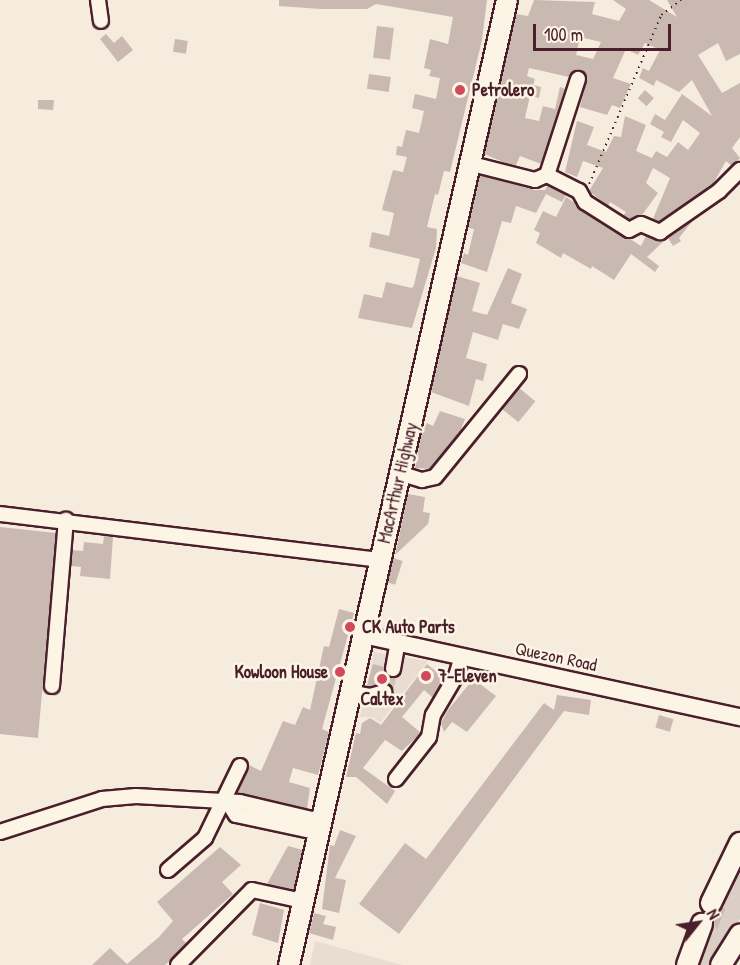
<!DOCTYPE html>
<style>
body{margin:0}
#map{position:relative;width:740px;height:965px;overflow:hidden;background:#f5ecde;font-family:"Patrick Hand",sans-serif}
div>[style]{position:absolute}
.built>*{inset:0;background:#e8ddd0}
.green>*{inset:0;background:#dbcec4}
.building>*{inset:0;background:#cab9b1;transform-origin:0 0}
.minor-tunnel>*{height:14px;margin-top:-7px;transform-origin:0;background:repeating-linear-gradient(90deg,#d3c3ba 0 14px,transparent 0 21px)}
.path>*{height:1.5px;margin-top:-0.75px;transform-origin:0;background:repeating-linear-gradient(90deg,#4a1f2b 0 1.5px,transparent 0 6px)}
.roads{filter:drop-shadow(2px 0 #4a1f2b) drop-shadow(-2px 0 #4a1f2b) drop-shadow(0 2px #4a1f2b) drop-shadow(0 -2px #4a1f2b)}
.minor>*{height:14px;margin:-7px;padding:0 7px;transform-origin:7px;border-radius:7px;background:#fcf5e5}
.major>*{height:16px;margin:-8px;padding:0 8px;transform-origin:8px;border-radius:8px;background:#fcf5e5}
.highway>*{height:20px;margin:-10px;padding:0 10px;transform-origin:10px;border-radius:10px;background:#fcf5e5}
.dots>*{width:16px;height:16px;translate:-50% -50%;box-sizing:border-box;border:3px solid #fcf5e5;border-radius:50%}
span{translate:-50% -50%;white-space:nowrap;text-align:center;line-height:1.15;-webkit-text-stroke:5px #fcf5e5;paint-order:stroke}
.poi-label{font-size:18px;color:#4a1f2b;font-weight:700}
.left{translate:0 -50%;text-align:left}
.right{translate:-100% -50%;text-align:right}
.street-label{font-size:18px;color:#4a1f2b}
.north{position:absolute;left:668px;top:893px;width:60px;height:60px;-webkit-text-stroke:4px #fcf5e5;paint-order:stroke;rotate:60deg;font-size:16px;font-weight:700;line-height:24px;text-align:center;color:#4a1f2b}
.north::after{content:'';display:block;margin:auto;width:21px;height:27px;background:#4a1f2b;clip-path:polygon(50% 0,100% 100%,50% 72%,0 100%)}
.scale{position:absolute;left:533px;top:24px;width:138px;height:27px;box-sizing:border-box;border:3px solid #4a1f2b;border-top:0;padding-left:8px;font-size:18px;line-height:21px;white-space:nowrap;color:#4a1f2b;-webkit-text-stroke:4px #fcf5e5;paint-order:stroke}
</style>
<div id="map">
<div class="built">
<div style="clip-path:polygon(374px 652px,428px 661px,380px 723px,373px 717px,360px 717px)"></div>
<div style="clip-path:polygon(315px 941px,402px 965px,310px 965px)"></div>
</div>
<div class="green">
<div style="clip-path:polygon(740px 870px,740px 919px,711px 965px,697px 965px)"></div>
</div>
<div class="building">
<div style="clip-path:polygon(279px 0,487px 0,482px 40px,450px 172px,444px 171px,438px 195px,435px 194px,427px 227px,437px 229px,436px 248px,412px 328px,358px 318px,364px 294px,382px 298px,386px 282px,412px 288px,414px 285px,420px 259px,369px 247px,372px 232px,389px 236px,394px 213px,382px 210px,385px 198px,393px 170px,403px 172px,407px 157px,396px 155px,397px 146px,402px 147px,406px 130px,419px 133px,424px 111px,412px 108px,415px 94px,436px 99px,440px 78px,429px 76px,431px 70px,424px 68px,430px 39px,448px 44px,453px 17px,376px 4px,367px 9px,321px 9px,279px 6px)"></div>
<div style="clip-path:polygon(evenodd,534px 0,595px 2px,592px 14px,619px 21px,626px 9px,613px 0,649px 0,677px 17px,667px 0,740px 0,740px 54px,726px 61px,718px 43px,698px 55px,722px 93px,740px 83px,740px 137px,732px 148px,740px 158px,732px 166px,726px 161px,713px 184px,659px 222px,653px 219px,670px 178px,653px 168px,646px 183px,658px 193px,642px 215px,630px 220px,623px 216px,626px 212px,610px 202px,608px 206px,589px 191px,603px 168px,583px 161px,577px 177px,565px 172px,577px 121px,594px 127px,587px 145px,606px 152px,614px 136px,621px 137px,625px 116px,646px 125px,636px 151px,652px 158px,656px 151px,667px 157px,678px 142px,688px 150px,700px 133px,683px 120px,671px 142px,661px 137px,664px 132px,650px 124px,655px 114px,665px 120px,682px 94px,712px 116px,692px 80px,679px 92px,656px 80px,654px 86px,639px 78px,643px 68px,649px 71px,660px 50px,645px 43px,638px 55px,626px 49px,613px 78px,631px 84px,620px 108px,612px 105px,607px 115px,580px 107px,587px 78px,581px 71px,569px 77px,529px 68px,527px 76px,535px 79px,533px 85px,541px 87px,539px 98px,530px 96px,525px 118px,539px 121px,543px 106px,555px 109px,560px 87px,565px 89px,541px 164px,520px 156px,516px 165px,508px 164px,484px 154px,516px 14px,528px 16px,534px 0,580px 37px,601px 42px,593px 59px,576px 55px,580px 37px)"></div>
<div style="left:377px;top:26px;width:17px;height:32px;rotate:7deg"></div>
<div style="clip-path:polygon(106px 34px,114px 43px,122px 36px,133px 50px,118px 62px,100px 39px)"></div>
<div style="left:175px;top:39px;width:13px;height:13px;rotate:9deg"></div>
<div style="left:369px;top:74px;width:22px;height:15px;rotate:8deg"></div>
<div style="left:645px;top:90px;width:12px;height:11px;rotate:42deg"></div>
<div style="clip-path:polygon(38px 100px,54px 100px,53px 110px,38px 109px)"></div>
<div style="clip-path:polygon(480px 175px,535px 190px,545px 190px,548px 185px,566px 195px,562px 202px,546px 194px,536px 213px,516px 206px,511px 223px,502px 221px,487px 272px,461px 263px,464px 253px,468px 255px,474px 229px,468px 228px)"></div>
<div style="clip-path:polygon(566px 197px,641px 246px,646px 236px,665px 240px,647px 257px,659px 266px,655px 272px,631px 254px,614px 280px,592px 266px,591px 269px,563px 253px,561px 258px,536px 243px,540px 233px,534px 230px,543px 211px,556px 217px)"></div>
<div style="clip-path:polygon(694px 219px,679px 238px,681px 241px,673px 246px,668px 238px)"></div>
<div style="clip-path:polygon(508px 268px,522px 274px,511px 303px,527px 309px,519px 329px,503px 324px,498px 340px,473px 332px,466px 358px,487px 364px,483px 381px,476px 379px,469px 406px,431px 392px,457px 276px,480px 283px,472px 311px,487px 315px)"></div>
<div style="left:519px;top:388px;width:21px;height:27px;rotate:39deg"></div>
<div style="clip-path:polygon(440px 411px,465px 419px,460px 432px,430px 469px,415px 468px,421px 436px,427px 423px,433px 426px)"></div>
<div style="clip-path:polygon(408px 494px,425px 497px,423px 512px,430px 513px,428px 524px,395px 555px)"></div>
<div style="clip-path:polygon(0 527px,56px 533px,38px 738px,0 734px)"></div>
<div style="clip-path:polygon(104px 536px,113px 537px,110px 579px,80px 576px,81px 567px,71px 566px,72px 550px,83px 551px,84px 542px,103px 544px)"></div>
<div style="left:393px;top:558px;width:10px;height:25px;rotate:17deg"></div>
<div style="clip-path:polygon(339px 609px,354px 613px,322px 729px,329px 732px,321px 764px,318px 775px,293px 768px,289px 782px,310px 788px,307px 809px,237px 793px,249px 765px,261px 771px,283px 721px,295px 725px,303px 707px,310px 710px,324px 646px,329px 647px)"></div>
<div style="clip-path:polygon(373px 664px,384px 667px,387px 675px,396px 677px,393px 690px,386px 683px,367px 686px)"></div>
<div style="clip-path:polygon(427px 664px,444px 678px,433px 698px,424px 690px,402px 717px,421px 733px,402px 751px,385px 740px,363px 768px,395px 791px,387px 804px,356px 777px,346px 777px,356px 733px,360px 734px,362px 723px,370px 718px,381px 725px)"></div>
<div style="clip-path:polygon(478px 673px,485px 679px,480px 684px,496px 696px,467px 732px,452px 722px,444px 732px,441px 723px,448px 710px)"></div>
<div style="clip-path:polygon(557px 695px,591px 700px,589px 715px,564px 711px,399px 934px,359px 904px,405px 843px,426px 859px,544px 703px,554px 710px)"></div>
<div style="left:659px;top:715px;width:15px;height:13px;rotate:16deg"></div>
<div style="clip-path:polygon(340px 830px,356px 836px,335px 878px,346px 880px,339px 913px,322px 909px,330px 845px,334px 846px)"></div>
<div style="clip-path:polygon(288px 846px,303px 850px,294px 890px,267px 884px)"></div>
<div style="clip-path:polygon(220px 847px,241px 865px,222px 882px,233px 894px,182px 939px,186px 943px,171px 960px,165px 965px,92px 965px,110px 948px,127px 964px,159px 937px,173px 921px,157px 902px)"></div>
<div style="clip-path:polygon(260px 903px,284px 910px,278px 943px,252px 935px)"></div>
<div style="clip-path:polygon(722px 908px,725px 909px,717px 930px,709px 914px)"></div>
<div style="clip-path:polygon(314px 913px,326px 916px,323px 924px,336px 927px,333px 940px,309px 933px)"></div>
</div>
<div class="minor-tunnel">
<div style="left:384px;top:692px;width:25px;rotate:-69deg"></div>
</div>
<div class="path">
<div style="left:589px;top:184px;width:184px;rotate:-66.9deg"></div>
<div style="left:661px;top:15px;width:25px;rotate:-37deg"></div>
</div>
<div class="roads">
<div class="minor">
<div style="left:98px;top:0;width:21px;rotate:82deg"></div>
<div style="left:468px;top:163px;width:69px;rotate:14.2deg"></div>
<div style="left:535px;top:180px;width:13px;rotate:-23deg"></div>
<div style="left:547px;top:175px;width:101px;rotate:-72.1deg"></div>
<div style="left:547px;top:175px;width:36px;rotate:27deg"></div>
<div style="left:579px;top:191px;width:13px;rotate:61deg"></div>
<div style="left:585px;top:202px;width:52px;rotate:32.5deg"></div>
<div style="left:629px;top:230px;width:13px;rotate:-27deg"></div>
<div style="left:641px;top:224px;width:21px;rotate:23deg"></div>
<div style="left:660px;top:232px;width:72px;rotate:-34.8deg"></div>
<div style="left:719px;top:191px;width:30px;rotate:-45deg"></div>
<div style="left:402px;top:474px;width:21px;rotate:17deg"></div>
<div style="left:422px;top:480px;width:13px;rotate:-13deg"></div>
<div style="left:435px;top:477px;width:133px;rotate:-50.8deg"></div>
<div style="left:0;top:514px;width:383px;rotate:6.9deg"></div>
<div style="left:393px;top:669px;width:27px;rotate:-80deg"></div>
<div style="left:52px;top:686px;width:167px;rotate:-85.2deg"></div>
<div style="left:350px;top:692px;width:20px;rotate:11deg"></div>
<div style="left:370px;top:696px;width:15px;rotate:-16deg"></div>
<div style="left:396px;top:779px;width:53px;rotate:-51.8deg"></div>
<div style="left:429px;top:737px;width:22px;rotate:-80deg"></div>
<div style="left:433px;top:715px;width:45px;rotate:-59.5deg"></div>
<div style="left:456px;top:676px;width:21px;rotate:-73deg"></div>
<div style="left:229px;top:804px;width:13px;rotate:58deg"></div>
<div style="left:236px;top:815px;width:87px;rotate:12deg"></div>
<div style="left:0;top:832px;width:107px;rotate:-17.9deg"></div>
<div style="left:102px;top:799px;width:34px;rotate:-5deg"></div>
<div style="left:136px;top:796px;width:104px;rotate:3.3deg"></div>
<div style="left:240px;top:802px;width:86px;rotate:13.4deg"></div>
<div style="left:168px;top:870px;width:49px;rotate:-40.9deg"></div>
<div style="left:205px;top:838px;width:80px;rotate:-64.1deg"></div>
<div style="left:178px;top:965px;width:105px;rotate:-45.4deg"></div>
<div style="left:252px;top:890px;width:52px;rotate:12.2deg"></div>
</div>
<div class="major">
<div style="left:363px;top:635px;width:386px;rotate:12.3deg"></div>
</div>
<div class="highway">
<div style="left:711px;top:903px;width:67px;rotate:-64.2deg"></div>
<div style="left:289px;top:965px;width:989px;rotate:-77.27deg"></div>
<div style="left:687px;top:965px;width:44px;rotate:-69.9deg"></div>
<div style="left:721px;top:965px;width:36px;rotate:-58deg"></div>
</div>
</div>
<div class="dots">
<div style="left:460px;top:90px;background:#d1495b"></div>
<div style="left:350px;top:627px;background:#d1495b"></div>
<div style="left:340px;top:672px;background:#d1495b"></div>
<div style="left:426px;top:676px;background:#d1495b"></div>
<div style="left:382px;top:679px;background:#d1495b"></div>
</div>
<div class="poi-label">
<span class="left" style="left:472px;top:90px">Petrolero</span>
<span class="left" style="left:362px;top:627px">CK Auto Parts</span>
<span class="right" style="left:328px;top:672px">Kowloon House</span>
<span class="left" style="left:438px;top:676px">7-Eleven</span>
<span style="left:382px;top:699px">Caltex</span>
</div>
<div class="street-label">
<span style="left:398px;top:483px;rotate:-77deg">MacArthur Highway</span>
<span style="left:556px;top:657px;rotate:12deg">Quezon Road</span>
</div>
<div class="north">N</div>
<div class="scale">100 m</div>
</div>
